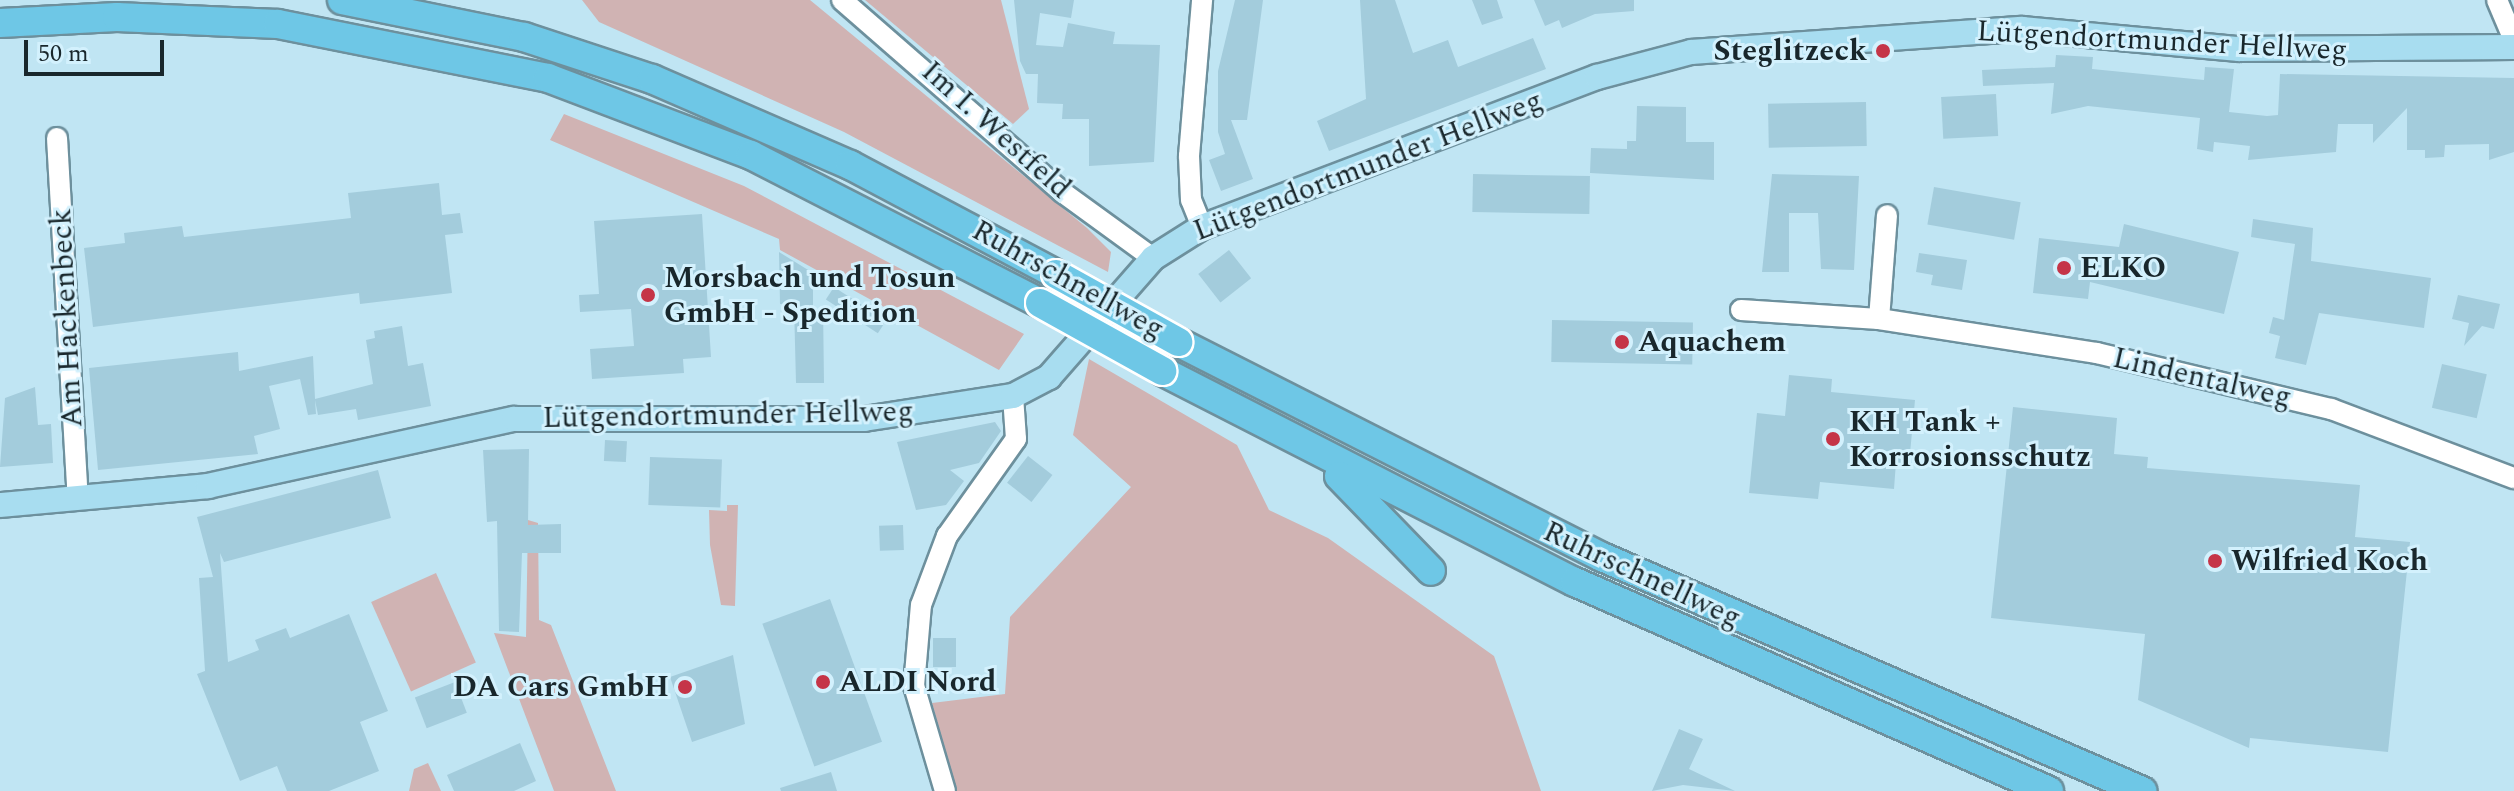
<!DOCTYPE html>
<meta charset="utf-8">
<style>
body{margin:0}
#map{position:relative;width:2514px;height:791px;overflow:hidden;background:#c0e5f3;font-family:Spectral,serif}
div>[style]{position:absolute}
.green>*{inset:0;background:#d0b3b3;transform-origin:0 0}
.building>*{inset:0;background:#a3ccdc;transform-origin:0 0}
.roads{filter:drop-shadow(2px 0 #6d909d) drop-shadow(-2px 0 #6d909d) drop-shadow(0 2px #6d909d) drop-shadow(0 -2px #6d909d)}
.minor>*{height:20px;margin:-10px;padding:0 10px;transform-origin:10px;border-radius:10px;background:#fff}
.major>*{height:24px;margin:-12px;padding:0 12px;transform-origin:12px;border-radius:12px;background:#a8ddf0}
.highway>*{height:28px;margin:-14px;padding:0 14px;transform-origin:14px;border-radius:14px;background:#6ec7e6}
.bridges{filter:drop-shadow(2px 0 #fff) drop-shadow(-2px 0 #fff) drop-shadow(0 2px #fff) drop-shadow(0 -2px #fff)}
.highway-bridge>*{height:28px;margin:-14px;padding:0 14px;transform-origin:14px;border-radius:14px;background:#6ec7e6}
.dots>*{width:22px;height:22px;translate:-50% -50%;box-sizing:border-box;border:4px solid #d3f1fd;border-radius:50%}
span{translate:-50% -50%;white-space:nowrap;text-align:center;line-height:1.15;-webkit-text-stroke:6px #d3f1fd;paint-order:stroke}
.street-label{font-size:30px;color:#19272c}
.poi-label{font-size:30px;color:#19272c;font-weight:700}
.right{translate:-100% -50%;text-align:right}
.left{translate:0 -50%;text-align:left}
.scale{position:absolute;left:24px;top:40px;width:140px;height:36px;box-sizing:border-box;border:4px solid #19272c;border-top:0;padding-left:10px;font-size:24px;line-height:28px;white-space:nowrap;color:#19272c;-webkit-text-stroke:6px #d3f1fd;paint-order:stroke}
</style>
<div id="map">
<div class="green">
<div style="clip-path:polygon(582px 0,810px 0,1087px 228px,1111px 252px,1108px 272px,844px 132px,599px 22px)"></div>
<div style="clip-path:polygon(865px 0,1001px 0,1029px 109px,1013px 124px)"></div>
<div style="clip-path:polygon(564px 114px,744px 186px,1024px 334px,999px 370px,780px 250px,779px 239px,550px 140px)"></div>
<div style="clip-path:polygon(1089px 359px,1237px 445px,1269px 510px,1328px 538px,1494px 656px,1541px 791px,957px 791px,932px 703px,1005px 694px,1010px 617px,1131px 487px,1073px 435px)"></div>
<div style="clip-path:polygon(727px 505px,738px 505px,735px 606px,721px 605px,710px 545px,709px 510px,727px 511px)"></div>
<div style="clip-path:polygon(528px 520px,538px 523px,539px 620px,551px 625px,616px 791px,554px 791px,494px 633px,526px 637px)"></div>
<div style="left:436px;top:573px;width:98px;height:71px;rotate:66deg"></div>
<div style="clip-path:polygon(428px 763px,441px 791px,409px 791px,414px 769px)"></div>
</div>
<div class="building">
<div style="clip-path:polygon(1014px 0,1074px 0,1071px 18px,1040px 13px,1036px 45px,1063px 47px,1068px 23px,1115px 32px,1113px 44px,1160px 45px,1154px 162px,1089px 166px,1089px 119px,1062px 119px,1063px 104px,1037px 103px,1038px 74px,1026px 74px,1020px 61px)"></div>
<div style="clip-path:polygon(1235px 0,1263px 0,1247px 120px,1231px 120px,1253px 179px,1221px 191px,1209px 160px,1225px 154px,1218px 132px,1218px 71px)"></div>
<div style="clip-path:polygon(1360px 0,1395px 0,1413px 53px,1448px 40px,1458px 67px,1533px 38px,1546px 69px,1329px 151px,1317px 121px,1366px 99px)"></div>
<div style="clip-path:polygon(1472px 0,1497px 0,1503px 18px,1482px 25px)"></div>
<div style="clip-path:polygon(1534px 0,1634px 0,1634px 11px,1595px 14px,1562px 28px,1559px 20px,1545px 26px)"></div>
<div style="clip-path:polygon(2056px 55px,2093px 57px,2092px 69px,2204px 80px,2205px 67px,2234px 69px,2229px 112px,2267px 116px,2278px 115px,2280px 74px,2514px 78px,2514px 152px,2489px 160px,2489px 144px,2445px 145px,2444px 157px,2425px 158px,2425px 150px,2407px 150px,2407px 108px,2373px 143px,2373px 124px,2338px 124px,2336px 152px,2248px 160px,2250px 146px,2214px 142px,2213px 152px,2197px 149px,2200px 118px,2088px 106px,2051px 114px,2054px 83px,1983px 86px,1982px 70px,2055px 67px)"></div>
<div style="left:1996px;top:94px;width:42px;height:55px;rotate:87deg"></div>
<div style="left:1866px;top:102px;width:44px;height:98px;rotate:89deg"></div>
<div style="clip-path:polygon(1637px 106px,1686px 107px,1686px 142px,1714px 142px,1714px 180px,1590px 173px,1591px 148px,1627px 149px,1627px 141px,1636px 141px)"></div>
<div style="left:1473px;top:174px;width:117px;height:38px;rotate:1deg"></div>
<div style="clip-path:polygon(1772px 174px,1859px 176px,1854px 270px,1821px 269px,1818px 213px,1789px 213px,1789px 272px,1762px 272px)"></div>
<div style="clip-path:polygon(439px 183px,442px 215px,460px 213px,463px 233px,445px 235px,452px 293px,360px 304px,359px 293px,93px 327px,84px 248px,125px 243px,124px 233px,182px 226px,184px 237px,351px 218px,348px 193px)"></div>
<div style="left:1934px;top:187px;width:88px;height:38px;rotate:10deg"></div>
<div style="clip-path:polygon(702px 214px,711px 357px,683px 359px,684px 373px,592px 379px,590px 349px,634px 346px,631px 309px,580px 312px,579px 295px,599px 294px,594px 221px)"></div>
<div style="clip-path:polygon(2253px 219px,2313px 228px,2311px 261px,2431px 278px,2424px 328px,2319px 313px,2306px 365px,2275px 358px,2280px 336px,2269px 333px,2273px 317px,2284px 320px,2295px 244px,2251px 237px)"></div>
<div style="clip-path:polygon(2124px 224px,2239px 252px,2224px 314px,2090px 282px,2088px 299px,2033px 293px,2039px 238px,2119px 247px)"></div>
<div style="left:1229px;top:250px;width:36px;height:39px;rotate:52deg"></div>
<div style="clip-path:polygon(779px 252px,813px 273px,813px 319px,823px 305px,824px 383px,796px 383px,794px 305px,780px 304px)"></div>
<div style="clip-path:polygon(1919px 253px,1967px 260px,1962px 290px,1931px 285px,1933px 275px,1916px 272px)"></div>
<div style="left:834px;top:287px;width:62px;height:15px;rotate:33deg"></div>
<div style="clip-path:polygon(2458px 295px,2500px 304px,2494px 329px,2482px 326px,2464px 346px,2469px 323px,2452px 319px)"></div>
<div style="left:1552px;top:320px;width:141px;height:42px;rotate:1deg"></div>
<div style="clip-path:polygon(402px 326px,408px 366px,423px 363px,431px 406px,358px 420px,356px 409px,318px 415px,315px 400px,316px 414px,308px 415px,300px 379px,269px 386px,280px 429px,254px 436px,258px 454px,98px 470px,89px 368px,238px 352px,239px 371px,313px 356px,315px 399px,373px 384px,366px 340px,375px 338px,374px 331px)"></div>
<div style="left:2442px;top:364px;width:46px;height:45px;rotate:13deg"></div>
<div style="clip-path:polygon(1789px 375px,1832px 379px,1831px 392px,1915px 400px,1909px 464px,1896px 462px,1894px 489px,1820px 482px,1818px 499px,1749px 493px,1757px 413px,1785px 416px)"></div>
<div style="clip-path:polygon(35px 387px,38px 425px,51px 424px,53px 463px,0 467px,5px 398px)"></div>
<div style="clip-path:polygon(2013px 407px,2117px 418px,2114px 454px,2148px 457px,2147px 468px,2360px 485px,2355px 537px,2410px 542px,2388px 752px,2250px 738px,2249px 748px,2138px 700px,2145px 634px,1991px 618px)"></div>
<div style="clip-path:polygon(995px 422px,1001px 431px,979px 463px,950px 470px,964px 481px,946px 505px,916px 510px,897px 442px)"></div>
<div style="left:605px;top:440px;width:22px;height:21px;rotate:3deg"></div>
<div style="clip-path:polygon(529px 449px,528px 525px,561px 524px,561px 553px,522px 553px,519px 632px,499px 631px,497px 521px,487px 522px,483px 450px)"></div>
<div style="left:1028px;top:456px;width:31px;height:34px;rotate:38deg"></div>
<div style="left:650px;top:457px;width:72px;height:48px;rotate:2deg"></div>
<div style="clip-path:polygon(378px 470px,391px 518px,224px 562px,220px 553px,228px 662px,259px 650px,255px 640px,286px 628px,290px 638px,349px 614px,388px 711px,360px 722px,379px 771px,329px 791px,287px 791px,277px 766px,240px 781px,197px 674px,205px 671px,199px 578px,213px 577px,197px 517px)"></div>
<div style="left:903px;top:525px;width:25px;height:24px;rotate:88deg"></div>
<div style="left:830px;top:599px;width:152px;height:72px;rotate:70deg"></div>
<div style="left:933px;top:638px;width:23px;height:29px"></div>
<div style="clip-path:polygon(733px 655px,745px 724px,692px 742px,670px 677px)"></div>
<div style="left:455px;top:682px;width:33px;height:43px;rotate:69deg"></div>
<div style="clip-path:polygon(1679px 729px,1703px 739px,1689px 769px,1735px 791px,1683px 785px,1652px 791px)"></div>
<div style="clip-path:polygon(520px 743px,536px 781px,514px 791px,454px 791px,447px 775px)"></div>
<div style="clip-path:polygon(831px 772px,837px 791px,781px 791px,780px 788px)"></div>
</div>
<div class="roads">
<div class="minor">
<div style="left:842px;top:0;width:292px;rotate:41.1deg"></div>
<div style="left:1062px;top:192px;width:112px;rotate:36deg"></div>
<div style="left:2497px;top:0;width:43px;rotate:67deg"></div>
<div style="left:57px;top:138px;width:361px;rotate:86.7deg"></div>
<div style="left:1202px;top:227px;width:29px;rotate:-112deg"></div>
<div style="left:1191px;top:200px;width:44px;rotate:-92.6deg"></div>
<div style="left:1189px;top:156px;width:157px;rotate:-85.2deg"></div>
<div style="left:1741px;top:310px;width:138px;rotate:3.7deg"></div>
<div style="left:1879px;top:319px;width:221px;rotate:8.9deg"></div>
<div style="left:2097px;top:353px;width:241px;rotate:13.5deg"></div>
<div style="left:2331px;top:409px;width:196px;rotate:20.7deg"></div>
<div style="left:1879px;top:319px;width:104px;rotate:-85.6deg"></div>
<div style="left:945px;top:791px;width:109px;rotate:-106.4deg"></div>
<div style="left:914px;top:686px;width:81px;rotate:-85.1deg"></div>
<div style="left:921px;top:605px;width:74px;rotate:-69.4deg"></div>
<div style="left:947px;top:536px;width:119px;rotate:-54.6deg"></div>
<div style="left:1016px;top:439px;width:43px;rotate:-94deg"></div>
</div>
<div class="major">
<div style="left:0;top:505px;width:209px;rotate:-5.2deg"></div>
<div style="left:208px;top:486px;width:313px;rotate:-12.4deg"></div>
<div style="left:514px;top:419px;width:350px"></div>
<div style="left:864px;top:419px;width:151px;rotate:-8.8deg"></div>
<div style="left:1013px;top:396px;width:41px;rotate:-27.8deg"></div>
<div style="left:1049px;top:377px;width:158px;rotate:-48.8deg"></div>
<div style="left:1153px;top:258px;width:58px;rotate:-32.3deg"></div>
<div style="left:1202px;top:227px;width:423px;rotate:-20.8deg"></div>
<div style="left:1597px;top:77px;width:97px;rotate:-14.9deg"></div>
<div style="left:1691px;top:52px;width:332px;rotate:-4deg"></div>
<div style="left:2022px;top:29px;width:218px;rotate:5.3deg"></div>
<div style="left:2239px;top:49px;width:275px;rotate:-0.4deg"></div>
</div>
<div class="highway">
<div style="left:342px;top:0;width:186px;rotate:11.5deg"></div>
<div style="left:524px;top:37px;width:135px;rotate:18.2deg"></div>
<div style="left:652px;top:79px;width:216px;rotate:23.5deg"></div>
<div style="left:850px;top:165px;width:233px;rotate:27.9deg"></div>
<div style="left:0;top:23px;width:117px;rotate:-2.9deg"></div>
<div style="left:117px;top:17px;width:161px;rotate:2.5deg"></div>
<div style="left:278px;top:24px;width:275px;rotate:11.3deg"></div>
<div style="left:548px;top:78px;width:217px;rotate:20.8deg"></div>
<div style="left:751px;top:155px;width:325px;rotate:27.1deg"></div>
<div style="left:1178px;top:342px;width:475px;rotate:26.9deg"></div>
<div style="left:1602px;top:557px;width:589px;rotate:23.43deg"></div>
<div style="left:1162px;top:371px;width:464px;rotate:27.1deg"></div>
<div style="left:1575px;top:582px;width:518px;rotate:23.79deg"></div>
<div style="left:1339px;top:476px;width:132px;rotate:45.9deg"></div>
</div>
</div>
<div class="bridges">
<div class="highway-bridge">
<div style="left:1056px;top:274px;width:140px;rotate:29.1deg"></div>
<div style="left:1040px;top:303px;width:140px;rotate:29.1deg"></div>
</div>
</div>
<div class="dots">
<div style="left:1883px;top:51px;background:#c53548"></div>
<div style="left:2064px;top:268px;background:#c53548"></div>
<div style="left:648px;top:295px;background:#c53548"></div>
<div style="left:1622px;top:342px;background:#c53548"></div>
<div style="left:1833px;top:439px;background:#c53548"></div>
<div style="left:2215px;top:561px;background:#c53548"></div>
<div style="left:823px;top:682px;background:#c53548"></div>
<div style="left:685px;top:687px;background:#c53548"></div>
</div>
<div class="street-label">
<span style="left:2162px;top:41px;rotate:3deg">Lütgendortmunder Hellweg</span>
<span style="left:996px;top:130px;rotate:42deg">Im I. Westfeld</span>
<span style="left:1368px;top:166px;rotate:-21deg">Lütgendortmunder Hellweg</span>
<span style="left:1068px;top:280px;rotate:29deg">Ruhrschnellweg</span>
<span style="left:67px;top:318px;rotate:-93deg">Am Hackenbeck</span>
<span style="left:2202px;top:378px;rotate:13deg">Lindentalweg</span>
<span style="left:728px;top:415px;rotate:-1deg">Lütgendortmunder Hellweg</span>
<span style="left:1642px;top:575px;rotate:25deg">Ruhrschnellweg</span>
</div>
<div class="poi-label">
<span class="right" style="left:1867px;top:51px">Steglitzeck</span>
<span class="left" style="left:2080px;top:268px">ELKO</span>
<span class="left" style="left:664px;top:295px">Morsbach und Tosun<br>GmbH - Spedition</span>
<span class="left" style="left:1638px;top:342px">Aquachem</span>
<span class="left" style="left:1849px;top:439px">KH Tank +<br>Korrosionsschutz</span>
<span class="left" style="left:2231px;top:561px">Wilfried Koch</span>
<span class="left" style="left:839px;top:682px">ALDI Nord</span>
<span class="right" style="left:669px;top:687px">DA Cars GmbH</span>
</div>
<div class="scale">50 m</div>
</div>
